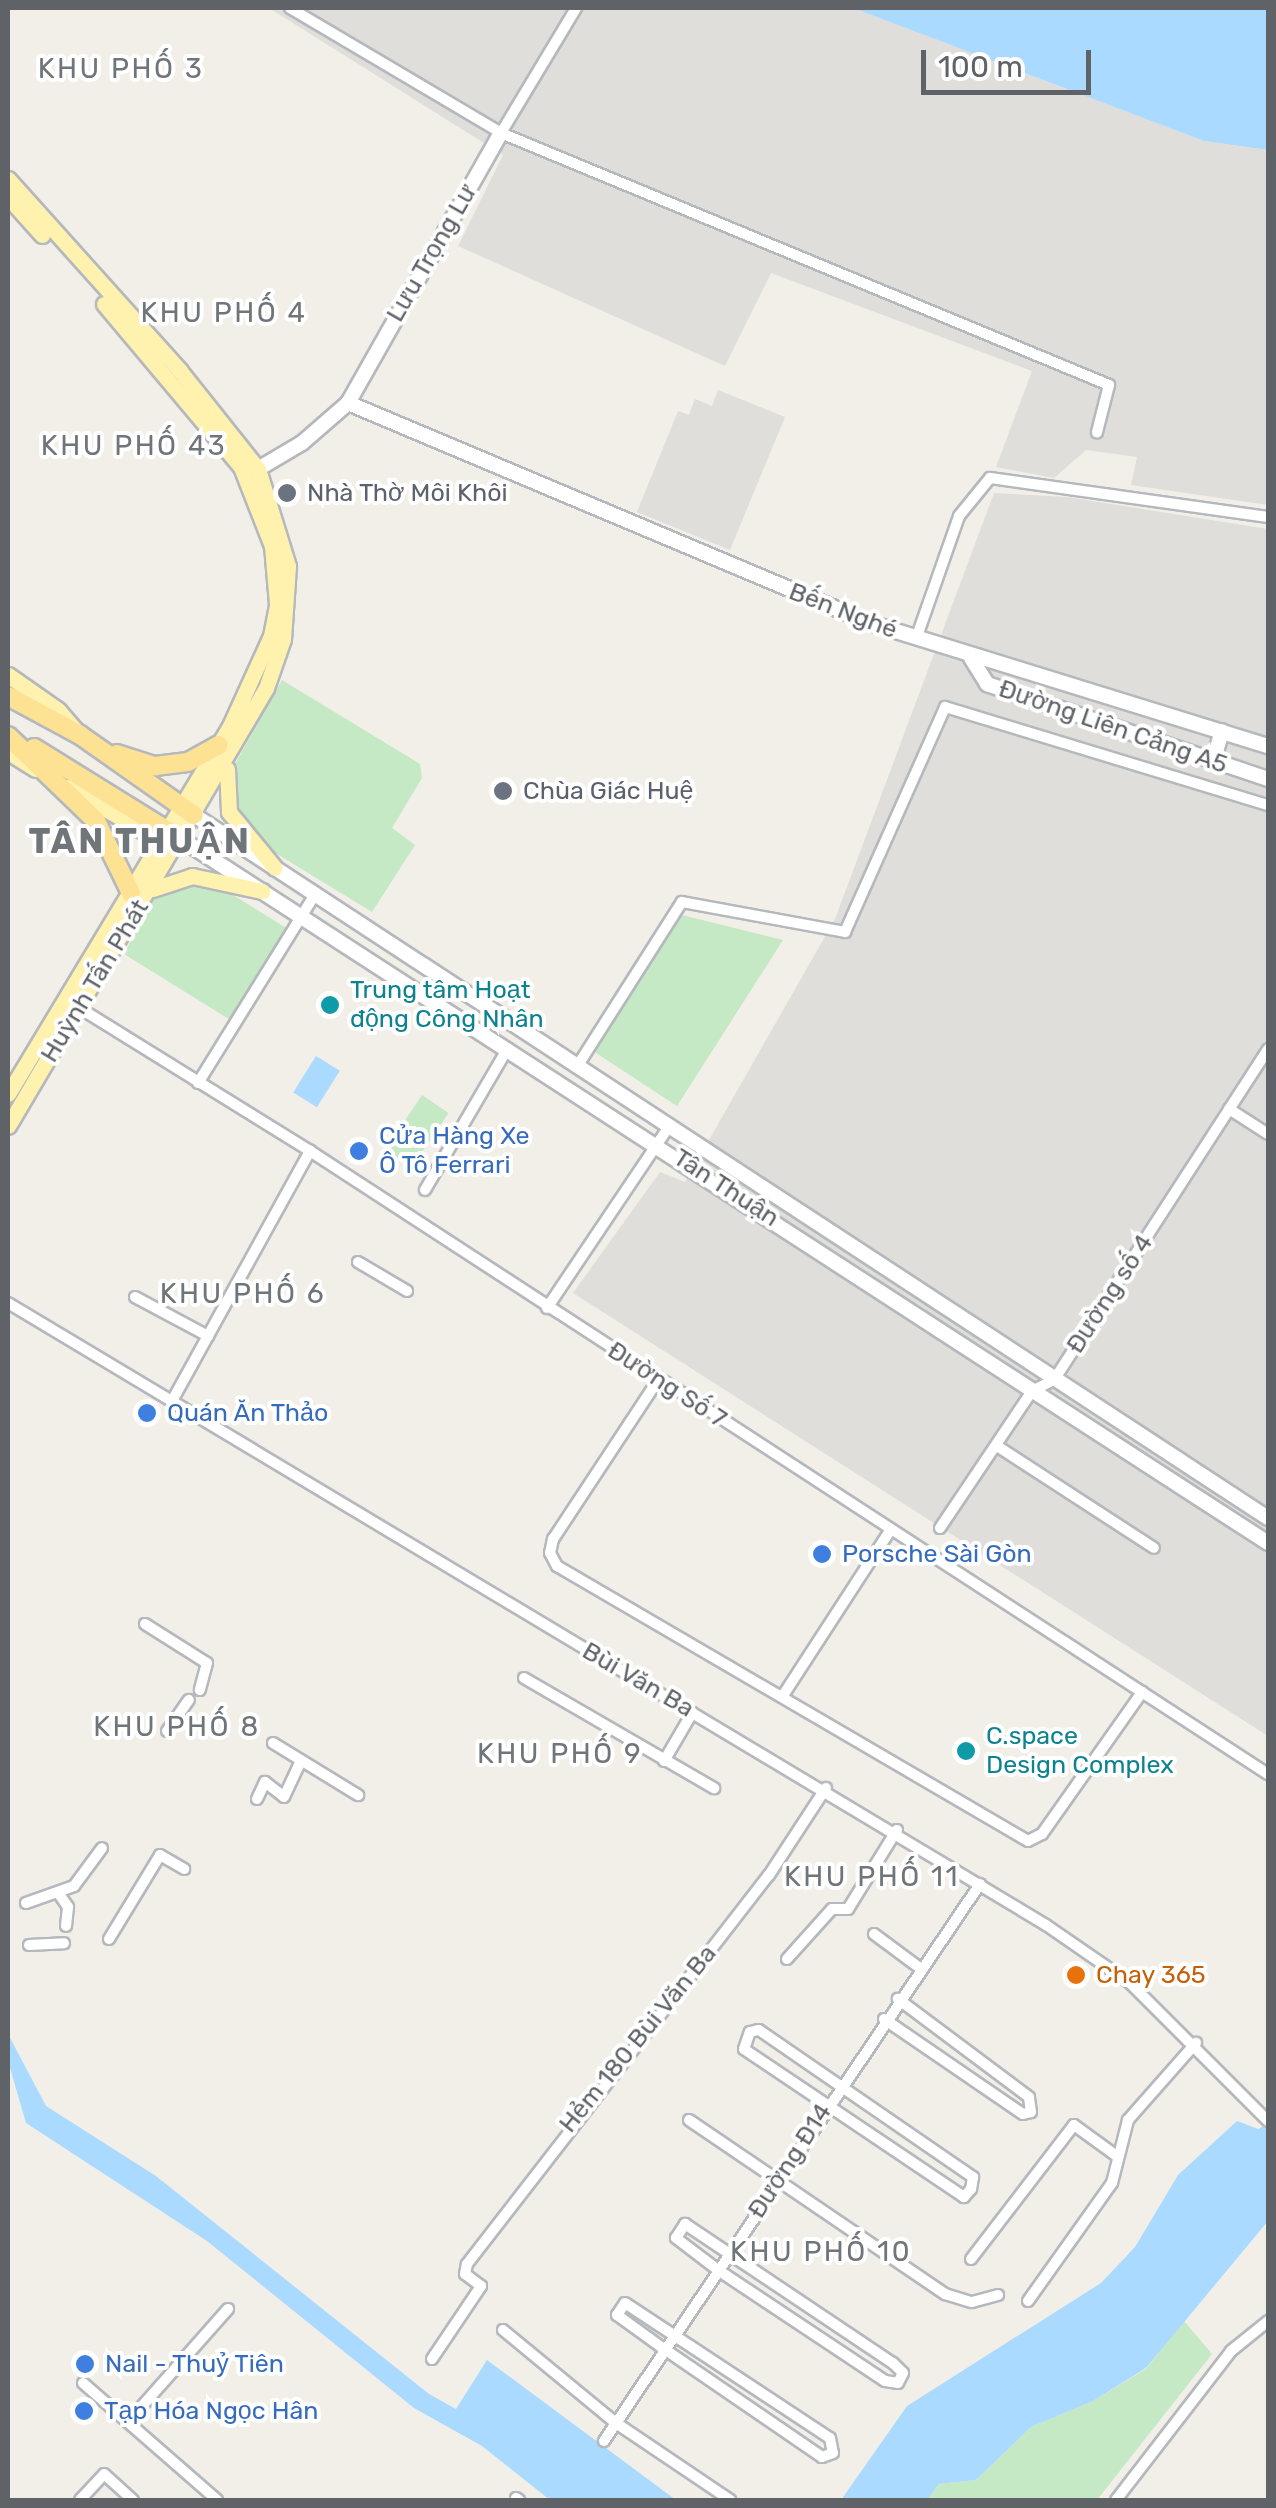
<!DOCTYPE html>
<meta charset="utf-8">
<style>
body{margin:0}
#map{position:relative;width:1276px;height:2508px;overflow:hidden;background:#f1efe8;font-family:Rubik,sans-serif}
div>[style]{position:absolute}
.industrial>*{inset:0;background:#e0deda}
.green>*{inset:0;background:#c5e8c5;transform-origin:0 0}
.water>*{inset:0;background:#aadaff;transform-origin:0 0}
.roads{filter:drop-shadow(2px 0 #b5b8bc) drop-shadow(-2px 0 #b5b8bc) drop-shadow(0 2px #b5b8bc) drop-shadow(0 -2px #b5b8bc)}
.street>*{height:10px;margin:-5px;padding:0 5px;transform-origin:5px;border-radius:5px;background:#fff}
.secondary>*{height:14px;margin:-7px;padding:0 7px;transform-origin:7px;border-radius:7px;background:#fff}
.primary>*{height:15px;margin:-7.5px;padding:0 7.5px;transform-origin:7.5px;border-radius:7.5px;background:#fff2af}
.highway>*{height:18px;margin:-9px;padding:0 9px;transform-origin:9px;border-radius:9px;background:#fde293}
.dots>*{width:28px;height:28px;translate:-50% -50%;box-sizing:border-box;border:5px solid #fff;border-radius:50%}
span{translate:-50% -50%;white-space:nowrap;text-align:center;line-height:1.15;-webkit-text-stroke:8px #fff;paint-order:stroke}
.street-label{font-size:25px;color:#5f6368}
.worship-label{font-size:25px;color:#5b616d}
.left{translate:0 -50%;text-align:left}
.culture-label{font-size:25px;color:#0d838f}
.shop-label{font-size:25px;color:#366cbe}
.food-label{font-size:25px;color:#c56008}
.neighbourhood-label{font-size:28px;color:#70757a;letter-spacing:2.5px}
.district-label{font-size:35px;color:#70757a;font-weight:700;letter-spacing:2.5px}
.frame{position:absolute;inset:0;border:10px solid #5f6368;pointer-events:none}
.scale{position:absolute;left:921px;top:50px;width:170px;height:45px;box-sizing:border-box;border:5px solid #5f6368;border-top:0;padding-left:12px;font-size:30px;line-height:35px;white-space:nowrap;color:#5f6368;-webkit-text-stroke:8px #fff;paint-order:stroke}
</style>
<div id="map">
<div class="industrial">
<div style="clip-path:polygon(269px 8px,853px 8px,1204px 141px,1268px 150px,1268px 505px,1131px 485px,1137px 457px,1086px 450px,1054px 478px,996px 467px,1032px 371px,771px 273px,725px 366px,458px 246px,503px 155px)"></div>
<div style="clip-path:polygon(718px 390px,785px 417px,730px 550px,637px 512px,678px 411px,689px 415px,695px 399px,712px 406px)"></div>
<div style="clip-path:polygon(994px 493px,1067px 497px,1268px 529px,1268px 1736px,573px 1293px,660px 1172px,685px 1182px,835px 919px)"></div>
</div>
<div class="green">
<div style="clip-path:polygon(282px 680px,420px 764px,422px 778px,392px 828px,415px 845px,372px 912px,259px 843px,230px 799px,229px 775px)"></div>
<div style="clip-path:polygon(191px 879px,220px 887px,288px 929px,232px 1021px,124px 954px,158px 890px)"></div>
<div style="clip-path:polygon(682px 915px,783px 940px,677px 1106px,593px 1051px)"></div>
<div style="left:422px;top:1095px;width:32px;height:66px;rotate:34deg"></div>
<div style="clip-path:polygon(1184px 2321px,1212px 2354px,1097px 2500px,927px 2500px,939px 2484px,976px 2480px,1031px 2427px,1093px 2401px,1146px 2369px)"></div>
</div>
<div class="water">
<div style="clip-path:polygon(853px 8px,1268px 8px,1268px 150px,1204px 141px)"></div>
<div style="left:316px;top:1056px;width:28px;height:43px;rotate:32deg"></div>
<div style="clip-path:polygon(8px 2034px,46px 2106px,156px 2176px,429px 2394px,456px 2409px,487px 2360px,676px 2500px,550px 2500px,482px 2446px,414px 2408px,207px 2241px,26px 2123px,8px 2061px)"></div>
<div style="clip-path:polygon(1237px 2121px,1258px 2129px,1268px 2124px,1268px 2221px,1146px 2368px,1093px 2401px,1031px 2427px,976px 2480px,939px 2484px,927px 2500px,841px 2500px,907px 2406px,1101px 2283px,1135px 2247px,1178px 2175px)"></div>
</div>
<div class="roads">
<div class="street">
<div style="left:290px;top:8px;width:245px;rotate:30.6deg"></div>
<div style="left:501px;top:133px;width:658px;rotate:22.51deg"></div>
<div style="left:1109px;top:385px;width:49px;rotate:104.3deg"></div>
<div style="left:501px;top:133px;width:146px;rotate:-59deg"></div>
<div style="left:916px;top:639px;width:130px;rotate:-70.7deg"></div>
<div style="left:959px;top:516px;width:49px;rotate:-50.8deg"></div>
<div style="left:990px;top:478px;width:281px;rotate:8deg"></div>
<div style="left:73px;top:1004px;width:279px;rotate:31.8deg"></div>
<div style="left:310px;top:1151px;width:1143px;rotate:33.04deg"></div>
<div style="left:578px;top:1065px;width:193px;rotate:-57.5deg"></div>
<div style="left:682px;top:902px;width:166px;rotate:10.4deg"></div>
<div style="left:845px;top:932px;width:246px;rotate:-66deg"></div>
<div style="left:945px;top:707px;width:338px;rotate:16.9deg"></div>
<div style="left:198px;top:1083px;width:222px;rotate:-58.2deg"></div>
<div style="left:1229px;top:1109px;width:46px;rotate:32.7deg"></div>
<div style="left:425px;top:1190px;width:164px;rotate:-59.7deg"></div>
<div style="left:358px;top:1262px;width:57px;rotate:30.6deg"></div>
<div style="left:135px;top:1297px;width:83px;rotate:28.1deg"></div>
<div style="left:8px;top:1303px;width:1210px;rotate:30.93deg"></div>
<div style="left:1046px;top:1925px;width:102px;rotate:34.6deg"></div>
<div style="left:1130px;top:1983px;width:195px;rotate:45deg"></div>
<div style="left:547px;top:1308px;width:220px;rotate:-56.1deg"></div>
<div style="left:658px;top:1380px;width:191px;rotate:123.4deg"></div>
<div style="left:553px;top:1539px;width:14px;rotate:102deg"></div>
<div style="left:550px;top:1553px;width:15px;rotate:62deg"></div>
<div style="left:557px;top:1566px;width:545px;rotate:30.28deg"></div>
<div style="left:1028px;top:1841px;width:16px;rotate:-27deg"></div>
<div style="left:1042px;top:1834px;width:174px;rotate:-54.8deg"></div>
<div style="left:172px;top:1401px;width:286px;rotate:-61.1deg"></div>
<div style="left:997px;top:1446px;width:187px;rotate:33deg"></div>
<div style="left:940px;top:1528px;width:165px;rotate:-56.1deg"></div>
<div style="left:1032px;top:1391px;width:25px;rotate:-27deg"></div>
<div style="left:1054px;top:1380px;width:394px;rotate:-57.1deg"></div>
<div style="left:145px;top:1624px;width:73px;rotate:32.2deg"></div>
<div style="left:207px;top:1663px;width:28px;rotate:105deg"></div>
<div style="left:524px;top:1678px;width:220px;rotate:30.1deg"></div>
<div style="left:782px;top:1697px;width:200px;rotate:-57deg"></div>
<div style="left:167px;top:1731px;width:38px;rotate:-55deg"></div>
<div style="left:273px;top:1743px;width:100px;rotate:31.5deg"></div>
<div style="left:664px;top:1761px;width:56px;rotate:-59.7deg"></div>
<div style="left:257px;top:1799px;width:19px;rotate:-65deg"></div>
<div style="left:265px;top:1782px;width:24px;rotate:38deg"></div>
<div style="left:284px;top:1797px;width:38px;rotate:-65deg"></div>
<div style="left:59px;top:1894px;width:16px;rotate:55deg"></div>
<div style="left:68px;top:1907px;width:19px;rotate:96deg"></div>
<div style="left:26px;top:1903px;width:51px;rotate:-19.5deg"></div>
<div style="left:74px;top:1886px;width:47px;rotate:-53.6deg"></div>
<div style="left:874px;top:1934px;width:57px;rotate:36.5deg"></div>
<div style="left:109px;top:1939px;width:98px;rotate:-58.7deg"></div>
<div style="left:160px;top:1855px;width:28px;rotate:30deg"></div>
<div style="left:29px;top:1945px;width:35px;rotate:-3deg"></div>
<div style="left:787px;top:1959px;width:67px;rotate:-48deg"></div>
<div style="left:832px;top:1909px;width:16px"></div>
<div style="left:848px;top:1909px;width:93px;rotate:-58.2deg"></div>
<div style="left:884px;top:2019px;width:168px;rotate:34.4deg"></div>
<div style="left:1023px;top:2114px;width:8px;rotate:-14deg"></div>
<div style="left:1031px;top:2112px;width:15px;rotate:-98deg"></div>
<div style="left:1029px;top:2097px;width:164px;rotate:-143.2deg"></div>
<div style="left:759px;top:2030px;width:260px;rotate:34.5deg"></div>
<div style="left:973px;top:2177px;width:12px;rotate:99deg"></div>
<div style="left:971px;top:2189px;width:11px;rotate:131deg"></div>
<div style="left:964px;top:2197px;width:265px;rotate:-146.1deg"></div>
<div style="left:744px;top:2049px;width:18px;rotate:-71deg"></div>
<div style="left:750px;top:2032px;width:9px;rotate:-13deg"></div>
<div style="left:689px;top:2120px;width:310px;rotate:34.2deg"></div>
<div style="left:945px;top:2294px;width:28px;rotate:17deg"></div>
<div style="left:972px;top:2302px;width:27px;rotate:-15deg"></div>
<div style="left:685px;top:2224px;width:250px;rotate:33.8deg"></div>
<div style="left:893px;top:2363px;width:14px;rotate:45deg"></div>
<div style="left:903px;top:2373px;width:11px;rotate:117deg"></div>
<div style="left:898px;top:2383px;width:13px;rotate:-171deg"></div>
<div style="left:885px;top:2381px;width:201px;rotate:-146.4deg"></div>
<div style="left:718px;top:2270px;width:53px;rotate:-142.7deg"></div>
<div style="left:676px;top:2238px;width:17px;rotate:-57deg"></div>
<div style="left:971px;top:2259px;width:169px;rotate:-52.5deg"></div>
<div style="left:1074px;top:2125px;width:54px;rotate:36deg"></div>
<div style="left:1028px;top:2301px;width:145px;rotate:-54.6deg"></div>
<div style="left:1112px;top:2183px;width:65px;rotate:-75.7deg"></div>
<div style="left:1128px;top:2120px;width:103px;rotate:-48.6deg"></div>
<div style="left:625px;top:2303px;width:245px;rotate:33.4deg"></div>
<div style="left:830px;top:2438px;width:15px;rotate:79deg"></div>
<div style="left:833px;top:2453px;width:12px;rotate:160deg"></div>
<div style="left:822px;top:2457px;width:191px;rotate:-145.6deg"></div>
<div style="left:664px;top:2349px;width:58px;rotate:-144.1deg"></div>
<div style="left:617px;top:2315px;width:14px;rotate:-56deg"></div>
<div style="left:503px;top:2330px;width:146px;rotate:39.5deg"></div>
<div style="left:616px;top:2423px;width:138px;rotate:34deg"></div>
<div style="left:432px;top:2359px;width:88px;rotate:-56.1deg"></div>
<div style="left:481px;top:2286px;width:20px;rotate:-143deg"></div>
<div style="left:465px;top:2274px;width:10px;rotate:-79deg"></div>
<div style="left:467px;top:2264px;width:492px;rotate:-52.2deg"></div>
<div style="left:769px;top:1875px;width:104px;rotate:-56.8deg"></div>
<div style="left:83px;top:2383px;width:178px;rotate:41.1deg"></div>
<div style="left:128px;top:2422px;width:151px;rotate:-48.5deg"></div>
<div style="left:604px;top:2441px;width:672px;rotate:-55.98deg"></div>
<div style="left:516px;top:2498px;width:4px;rotate:34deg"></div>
<div style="left:80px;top:2500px;width:35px;rotate:-47deg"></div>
<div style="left:104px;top:2474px;width:39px;rotate:42deg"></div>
<div style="left:1116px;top:2500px;width:188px;rotate:-52.3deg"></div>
<div style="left:1231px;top:2351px;width:48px;rotate:-39deg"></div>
</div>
<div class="secondary">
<div style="left:348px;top:403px;width:566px;rotate:22.85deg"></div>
<div style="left:870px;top:623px;width:417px;rotate:17.2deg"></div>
<div style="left:258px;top:469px;width:51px;rotate:-30.6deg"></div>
<div style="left:302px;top:443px;width:61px;rotate:-41deg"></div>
<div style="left:348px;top:403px;width:310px;rotate:-60.5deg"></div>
<div style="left:971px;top:658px;width:31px;rotate:58deg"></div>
<div style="left:987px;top:684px;width:297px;rotate:18.7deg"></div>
<div style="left:1213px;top:762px;width:32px;rotate:-74deg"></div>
<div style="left:194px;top:815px;width:1284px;rotate:33.21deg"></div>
<div style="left:181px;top:839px;width:1295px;rotate:32.93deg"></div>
</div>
<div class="primary">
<div style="left:8px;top:179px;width:258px;rotate:48.1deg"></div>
<div style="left:180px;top:371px;width:125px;rotate:51.5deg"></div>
<div style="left:258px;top:469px;width:102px;rotate:72.8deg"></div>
<div style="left:288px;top:566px;width:73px;rotate:93.9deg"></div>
<div style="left:283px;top:639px;width:52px;rotate:109.1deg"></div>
<div style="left:266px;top:688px;width:508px;rotate:120.5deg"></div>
<div style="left:8px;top:197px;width:51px;rotate:48.2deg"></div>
<div style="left:8px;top:675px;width:61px;rotate:35deg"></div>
<div style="left:58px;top:710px;width:29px;rotate:49deg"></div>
<div style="left:8px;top:752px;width:32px;rotate:32deg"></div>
<div style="left:227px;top:769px;width:43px;rotate:87.3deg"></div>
<div style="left:229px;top:812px;width:72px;rotate:50.6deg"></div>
<div style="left:68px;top:787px;width:107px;rotate:30.4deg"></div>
<div style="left:153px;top:889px;width:41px;rotate:-18.4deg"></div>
<div style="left:192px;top:876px;width:72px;rotate:12.1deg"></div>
<div style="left:8px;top:1094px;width:428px;rotate:-58.9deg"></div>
<div style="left:229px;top:728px;width:101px;rotate:-65.5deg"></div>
<div style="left:271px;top:636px;width:33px;rotate:-79deg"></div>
<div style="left:277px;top:604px;width:58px;rotate:-94.9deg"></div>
<div style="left:272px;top:546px;width:85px;rotate:-111.4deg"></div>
<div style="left:241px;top:467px;width:213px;rotate:-130deg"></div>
</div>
<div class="highway">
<div style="left:8px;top:696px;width:82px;rotate:28.4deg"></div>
<div style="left:80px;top:735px;width:139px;rotate:35.1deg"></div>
<div style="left:8px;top:736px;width:122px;rotate:44deg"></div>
<div style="left:96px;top:821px;width:80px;rotate:64.1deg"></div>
<div style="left:34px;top:748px;width:173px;rotate:31.8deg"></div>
<div style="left:117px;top:754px;width:40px;rotate:18deg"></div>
<div style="left:155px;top:766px;width:33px;rotate:-7deg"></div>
<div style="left:188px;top:762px;width:35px;rotate:-29deg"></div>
</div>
</div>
<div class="dots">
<div style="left:287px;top:493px;background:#6b7280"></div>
<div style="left:503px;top:791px;background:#6b7280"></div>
<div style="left:330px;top:1005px;background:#0f9aa8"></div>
<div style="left:359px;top:1151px;background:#3f7fe0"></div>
<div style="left:147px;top:1413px;background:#3f7fe0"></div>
<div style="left:822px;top:1554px;background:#3f7fe0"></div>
<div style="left:966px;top:1751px;background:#0f9aa8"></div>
<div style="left:1076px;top:1975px;background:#e8710a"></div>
<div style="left:85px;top:2364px;background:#3f7fe0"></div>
<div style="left:84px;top:2411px;background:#3f7fe0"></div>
</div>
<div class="street-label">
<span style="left:432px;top:253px;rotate:-60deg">Lưu Trọng Lư</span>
<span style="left:843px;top:611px;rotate:21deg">Bến Nghé</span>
<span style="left:1113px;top:727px;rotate:19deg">Đường Liên Cảng A5</span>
<span style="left:95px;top:981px;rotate:-59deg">Huỳnh Tấn Phát</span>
<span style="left:726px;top:1188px;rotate:33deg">Tân Thuận</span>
<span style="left:1110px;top:1294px;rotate:-57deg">Đường số 4</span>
<span style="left:667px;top:1385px;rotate:33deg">Đường Số 7</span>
<span style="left:638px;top:1680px;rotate:30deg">Bùi Văn Ba</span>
<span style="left:638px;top:2039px;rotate:-51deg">Hẻm 180 Bùi Văn Ba</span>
<span style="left:790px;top:2161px;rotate:-57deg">Đường Đ14</span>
</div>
<div class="worship-label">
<span class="left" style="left:307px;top:493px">Nhà Thờ Môi Khôi</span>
<span class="left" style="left:523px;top:791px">Chùa Giác Huệ</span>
</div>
<div class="culture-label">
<span class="left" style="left:350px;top:1005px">Trung tâm Hoạt<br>động Công Nhân</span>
<span class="left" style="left:986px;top:1751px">C.space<br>Design Complex</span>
</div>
<div class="shop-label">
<span class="left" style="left:379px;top:1151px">Cửa Hàng Xe<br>Ô Tô Ferrari</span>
<span class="left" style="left:167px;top:1413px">Quán Ăn Thảo</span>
<span class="left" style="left:842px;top:1554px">Porsche Sài Gòn</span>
<span class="left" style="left:105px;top:2364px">Nail - Thuỷ Tiên</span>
<span class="left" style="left:104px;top:2411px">Tạp Hóa Ngọc Hân</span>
</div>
<div class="food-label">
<span class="left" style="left:1096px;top:1975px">Chay 365</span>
</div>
<div class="neighbourhood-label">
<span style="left:121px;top:69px">KHU PHỐ 3</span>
<span style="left:224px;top:313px">KHU PHỐ 4</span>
<span style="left:134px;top:446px">KHU PHỐ 43</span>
<span style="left:243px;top:1294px">KHU PHỐ 6</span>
<span style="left:177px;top:1727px">KHU PHỐ 8</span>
<span style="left:560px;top:1754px">KHU PHỐ 9</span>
<span style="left:872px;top:1877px">KHU PHỐ 11</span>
<span style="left:821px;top:2252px">KHU PHỐ 10</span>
</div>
<div class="district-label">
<span style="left:140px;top:841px">TÂN THUẬN</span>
</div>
<div class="frame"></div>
<div class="scale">100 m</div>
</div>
